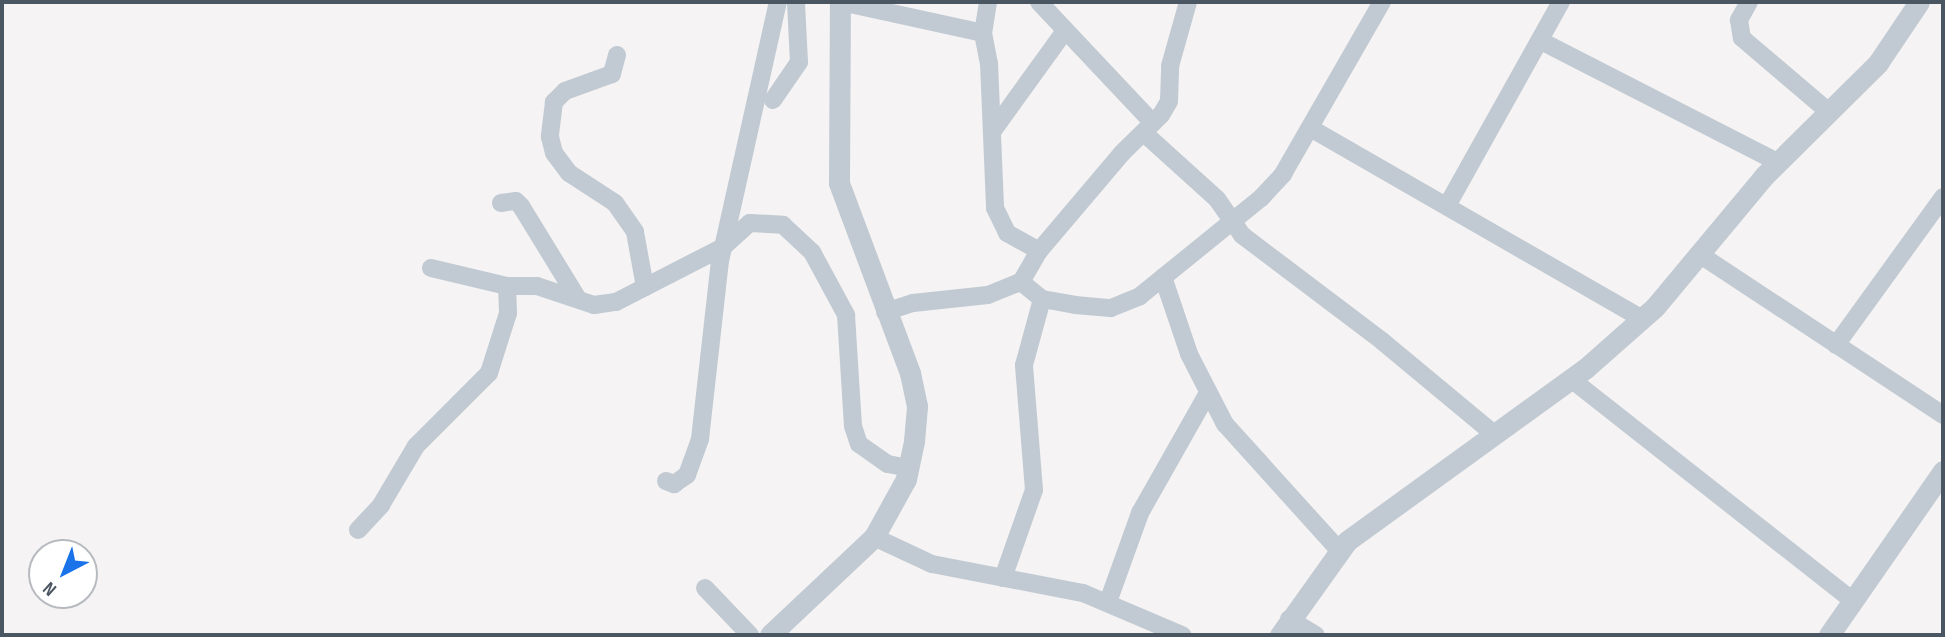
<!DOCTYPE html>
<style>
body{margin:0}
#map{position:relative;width:1945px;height:637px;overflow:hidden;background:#f5f3f3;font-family:"Sofia Sans Condensed",sans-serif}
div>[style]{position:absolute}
.minor>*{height:18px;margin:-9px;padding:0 9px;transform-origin:9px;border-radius:9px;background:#c1cad2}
.tertiary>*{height:21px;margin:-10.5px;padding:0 10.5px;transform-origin:10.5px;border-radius:10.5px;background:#c1cad2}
span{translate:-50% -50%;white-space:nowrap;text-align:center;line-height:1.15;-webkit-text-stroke:7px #fff;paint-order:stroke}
.frame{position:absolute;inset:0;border:4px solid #4a5661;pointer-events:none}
.north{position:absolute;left:28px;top:539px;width:70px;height:70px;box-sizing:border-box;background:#fff;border:2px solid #b7bbc0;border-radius:50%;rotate:222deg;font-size:19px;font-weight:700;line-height:28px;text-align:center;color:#4a5661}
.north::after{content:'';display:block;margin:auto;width:24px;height:32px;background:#1a73e8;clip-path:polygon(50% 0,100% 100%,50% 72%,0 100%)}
</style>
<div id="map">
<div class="minor">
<div style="left:841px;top:2px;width:145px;rotate:12.3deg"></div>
<div style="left:988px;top:2px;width:31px;rotate:99deg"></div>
<div style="left:983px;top:33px;width:31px;rotate:79deg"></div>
<div style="left:989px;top:63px;width:145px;rotate:87.6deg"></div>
<div style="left:995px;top:208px;width:28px;rotate:64deg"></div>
<div style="left:1007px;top:233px;width:37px;rotate:29deg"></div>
<div style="left:1039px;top:2px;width:166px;rotate:46.7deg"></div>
<div style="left:1749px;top:2px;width:21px;rotate:119deg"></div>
<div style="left:1739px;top:20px;width:18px;rotate:81deg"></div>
<div style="left:1742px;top:38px;width:114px;rotate:40.4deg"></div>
<div style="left:1541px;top:41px;width:265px;rotate:27.1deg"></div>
<div style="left:617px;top:55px;width:20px;rotate:105deg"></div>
<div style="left:612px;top:74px;width:50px;rotate:160.1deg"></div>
<div style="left:565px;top:91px;width:16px;rotate:135deg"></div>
<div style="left:554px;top:102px;width:35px;rotate:97deg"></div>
<div style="left:550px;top:137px;width:16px;rotate:76deg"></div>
<div style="left:554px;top:153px;width:25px;rotate:53deg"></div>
<div style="left:569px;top:173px;width:55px;rotate:33.1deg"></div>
<div style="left:615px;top:203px;width:35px;rotate:55deg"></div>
<div style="left:635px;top:232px;width:56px;rotate:79.7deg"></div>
<div style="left:773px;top:100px;width:46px;rotate:-55.6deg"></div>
<div style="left:799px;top:62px;width:60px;rotate:-92.9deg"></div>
<div style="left:1312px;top:129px;width:381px;rotate:29.9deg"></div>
<div style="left:992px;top:132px;width:123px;rotate:-54.2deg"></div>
<div style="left:1144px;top:133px;width:98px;rotate:42.1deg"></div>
<div style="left:1217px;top:199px;width:44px;rotate:55.2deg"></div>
<div style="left:1242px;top:235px;width:176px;rotate:37.1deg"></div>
<div style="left:1382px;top:341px;width:146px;rotate:39.7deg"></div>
<div style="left:501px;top:203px;width:15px;rotate:-8deg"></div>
<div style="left:516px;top:201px;width:7px;rotate:45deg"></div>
<div style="left:521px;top:206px;width:109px;rotate:58.5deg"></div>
<div style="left:1448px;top:204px;width:231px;rotate:-60.8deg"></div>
<div style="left:1699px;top:254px;width:292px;rotate:33.4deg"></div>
<div style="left:431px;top:268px;width:78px;rotate:13.3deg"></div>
<div style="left:507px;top:286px;width:30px"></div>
<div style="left:537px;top:286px;width:60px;rotate:18.4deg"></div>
<div style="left:594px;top:305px;width:22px;rotate:-8deg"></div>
<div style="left:616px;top:302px;width:120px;rotate:-27.2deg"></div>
<div style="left:723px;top:247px;width:36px;rotate:-42deg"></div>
<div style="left:750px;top:223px;width:33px;rotate:3deg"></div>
<div style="left:783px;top:225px;width:40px;rotate:43deg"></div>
<div style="left:812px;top:252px;width:72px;rotate:61.6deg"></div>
<div style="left:846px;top:315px;width:111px;rotate:86.4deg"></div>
<div style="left:853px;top:426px;width:19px;rotate:72deg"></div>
<div style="left:859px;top:444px;width:35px;rotate:35deg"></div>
<div style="left:888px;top:464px;width:21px;rotate:11deg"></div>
<div style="left:1163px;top:277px;width:81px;rotate:71.3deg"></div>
<div style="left:1189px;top:354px;width:79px;rotate:62.8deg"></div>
<div style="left:1225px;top:424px;width:170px;rotate:47.9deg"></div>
<div style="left:1021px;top:282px;width:27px;rotate:39deg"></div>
<div style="left:1042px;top:299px;width:34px;rotate:10deg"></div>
<div style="left:1075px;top:305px;width:36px;rotate:5deg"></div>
<div style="left:1111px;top:308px;width:31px;rotate:-22deg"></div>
<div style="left:1140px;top:296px;width:156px;rotate:-39deg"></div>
<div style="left:1261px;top:198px;width:33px;rotate:-47deg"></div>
<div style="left:1283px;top:174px;width:198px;rotate:-60.1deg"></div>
<div style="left:885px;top:312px;width:29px;rotate:-18deg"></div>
<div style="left:913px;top:303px;width:75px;rotate:-6.1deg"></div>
<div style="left:988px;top:295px;width:35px;rotate:-22deg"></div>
<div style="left:1021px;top:282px;width:36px;rotate:-60deg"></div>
<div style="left:1039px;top:251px;width:128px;rotate:-49.7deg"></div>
<div style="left:1122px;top:153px;width:54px;rotate:-44.3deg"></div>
<div style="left:1161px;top:115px;width:16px;rotate:-60deg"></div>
<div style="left:1169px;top:101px;width:35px;rotate:-88deg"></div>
<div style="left:1170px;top:66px;width:66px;rotate:-74.3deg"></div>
<div style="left:1836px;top:345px;width:183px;rotate:-54.1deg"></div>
<div style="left:1571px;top:379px;width:359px;rotate:38.2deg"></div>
<div style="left:666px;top:481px;width:9px;rotate:21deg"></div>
<div style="left:674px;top:484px;width:16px;rotate:-35deg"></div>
<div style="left:687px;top:475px;width:38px;rotate:-70deg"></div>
<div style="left:700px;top:439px;width:179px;rotate:-83.6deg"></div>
<div style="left:720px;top:261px;width:265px;rotate:-77.4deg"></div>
<div style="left:358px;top:530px;width:34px;rotate:-47deg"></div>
<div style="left:381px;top:505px;width:69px;rotate:-59.3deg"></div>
<div style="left:416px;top:446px;width:103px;rotate:-45deg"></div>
<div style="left:489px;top:373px;width:63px;rotate:-72.4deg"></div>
<div style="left:508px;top:313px;width:27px;rotate:-92deg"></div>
<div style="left:874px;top:537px;width:64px;rotate:25deg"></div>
<div style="left:932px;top:564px;width:154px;rotate:10.9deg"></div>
<div style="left:1083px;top:593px;width:108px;rotate:23deg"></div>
<div style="left:1003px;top:578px;width:93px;rotate:-70.6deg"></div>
<div style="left:1034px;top:490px;width:125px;rotate:-94.6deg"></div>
<div style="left:1024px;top:365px;width:68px;rotate:-74.7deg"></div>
<div style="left:705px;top:588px;width:65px;rotate:46.2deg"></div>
<div style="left:1108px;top:602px;width:95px;rotate:-70.2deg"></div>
<div style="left:1140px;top:513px;width:138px;rotate:-60.5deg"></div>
<div style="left:1289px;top:619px;width:31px;rotate:31deg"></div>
</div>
<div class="tertiary">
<div style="left:770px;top:635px;width:143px;rotate:-43.3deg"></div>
<div style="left:874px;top:537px;width:66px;rotate:-61.1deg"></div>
<div style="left:906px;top:479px;width:39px;rotate:-78deg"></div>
<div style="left:914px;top:441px;width:35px;rotate:-85deg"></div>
<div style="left:917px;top:406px;width:34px;rotate:-102deg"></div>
<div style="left:910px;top:373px;width:203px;rotate:-110.5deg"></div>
<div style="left:839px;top:183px;width:181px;rotate:-89.7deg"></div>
<div style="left:1280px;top:635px;width:115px;rotate:-54.5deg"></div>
<div style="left:1347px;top:541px;width:295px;rotate:-35.9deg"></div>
<div style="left:1586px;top:368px;width:92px;rotate:-41.5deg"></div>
<div style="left:1655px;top:307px;width:170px;rotate:-50.2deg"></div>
<div style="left:1764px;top:176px;width:161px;rotate:-44.7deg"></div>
<div style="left:1878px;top:63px;width:73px;rotate:-56.1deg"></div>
<div style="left:1829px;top:635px;width:200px;rotate:-55.2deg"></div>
</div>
<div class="frame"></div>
<div class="north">N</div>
</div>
